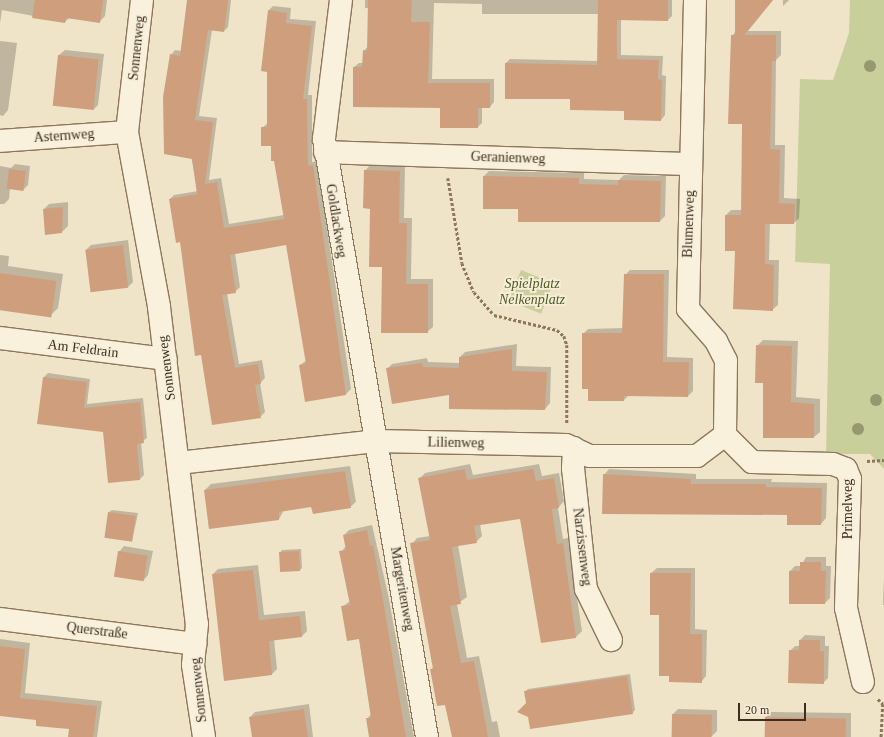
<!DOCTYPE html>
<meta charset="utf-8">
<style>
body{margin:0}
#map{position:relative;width:884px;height:737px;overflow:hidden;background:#f0e4c8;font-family:Georgia,serif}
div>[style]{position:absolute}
.green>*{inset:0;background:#c9cf9b;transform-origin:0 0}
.shadow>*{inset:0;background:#0003}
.building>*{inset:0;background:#cf9f7d;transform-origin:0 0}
.path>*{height:2.5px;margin-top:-1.25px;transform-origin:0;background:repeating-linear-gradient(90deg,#8d765c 0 3px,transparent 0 5px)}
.roads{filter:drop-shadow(1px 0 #8d765c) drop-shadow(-1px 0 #8d765c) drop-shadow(0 1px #8d765c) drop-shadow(0 -1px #8d765c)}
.minor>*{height:22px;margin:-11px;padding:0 11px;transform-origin:11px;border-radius:11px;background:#faf1dc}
.trees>*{width:12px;height:12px;margin:-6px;border-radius:50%;background:#96986f}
span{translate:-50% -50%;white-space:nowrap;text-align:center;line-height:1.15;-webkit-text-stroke:3.5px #f7eed8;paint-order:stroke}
.street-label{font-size:14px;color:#3d2e20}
.park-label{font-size:14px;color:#4d5a26;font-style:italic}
.scale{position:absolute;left:738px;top:703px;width:68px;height:18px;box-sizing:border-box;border:2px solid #3d2e20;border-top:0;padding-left:5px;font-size:12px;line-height:14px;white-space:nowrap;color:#3d2e20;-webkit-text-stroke:3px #f7eed8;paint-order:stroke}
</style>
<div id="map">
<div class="green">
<div style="clip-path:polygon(850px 0,884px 0,884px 469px,870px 454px,826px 454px,830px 264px,795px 262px,800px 79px,833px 80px,849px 33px)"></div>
<div style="left:521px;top:270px;width:35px;height:33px;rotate:22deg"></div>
</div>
<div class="shadow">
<div style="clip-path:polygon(0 0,107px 0,105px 16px,99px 22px,69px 18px,65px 22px,2px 10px,0 23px)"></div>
<div style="clip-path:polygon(188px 0,231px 0,228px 27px,224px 31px,212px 30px,199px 116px,217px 118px,209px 180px,221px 178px,229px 224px,284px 215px,272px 145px,262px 128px,268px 123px,268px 11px,273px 6px,291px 8px,290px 19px,316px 21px,308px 95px,312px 95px,312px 162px,317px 161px,351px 389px,346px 394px,306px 401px,300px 365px,307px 360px,287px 244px,235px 253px,240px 287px,235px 292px,227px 293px,239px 364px,262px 360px,265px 378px,260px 383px,265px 412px,260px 417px,202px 354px,196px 355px,181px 241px,170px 199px,174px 195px,198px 191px,171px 55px,175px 50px,182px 51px)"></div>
<div style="clip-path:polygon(365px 0,672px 0,672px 16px,668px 20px,621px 20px,621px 55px,663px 56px,662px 75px,666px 76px,665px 115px,661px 120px,571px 98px,506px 63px,510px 59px,598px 61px,598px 14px,482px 14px,482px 4px,434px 3px,432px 79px,494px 79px,494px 102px,490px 107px,482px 107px,482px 123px,478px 127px,441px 107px,354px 67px,359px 63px,363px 63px,364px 51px,368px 46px,369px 8px,365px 8px)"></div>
<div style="clip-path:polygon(736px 0,773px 0,748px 31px,781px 31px,781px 55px,776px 60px,775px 145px,785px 145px,784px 198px,800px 199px,799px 218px,794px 223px,770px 223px,769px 260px,779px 260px,778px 305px,772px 310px,736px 250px,726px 215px,731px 210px,742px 210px,743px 123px,732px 36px,736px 31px)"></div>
<div style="clip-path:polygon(783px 0,789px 0,783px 6px)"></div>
<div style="clip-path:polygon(0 41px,17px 43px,8px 110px,3px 116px,0 115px)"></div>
<div style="clip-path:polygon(65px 50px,104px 54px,98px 105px,93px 110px,59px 55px)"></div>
<div style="clip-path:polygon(15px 164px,30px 166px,28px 185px,23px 190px,10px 188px,9px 199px,4px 204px,0 204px,0 166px,11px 168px)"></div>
<div style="clip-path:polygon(370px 165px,405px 166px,404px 218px,412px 218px,411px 279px,433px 279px,433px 327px,427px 332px,383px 266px,365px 171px)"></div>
<div style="clip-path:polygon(489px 171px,584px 173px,584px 179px,619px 180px,624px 175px,666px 176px,665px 216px,660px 221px,519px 221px,519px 208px,484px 176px)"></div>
<div style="clip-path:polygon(68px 202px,68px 226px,62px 232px,44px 209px,49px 204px)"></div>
<div style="clip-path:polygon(128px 240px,133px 282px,128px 287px,86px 250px,91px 245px)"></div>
<div style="clip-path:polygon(0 255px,9px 256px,8px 266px,63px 274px,58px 308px,50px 316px,0 309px)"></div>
<div style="clip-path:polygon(630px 270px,669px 270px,667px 357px,693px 358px,693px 391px,688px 396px,629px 395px,624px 400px,589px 388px,583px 334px,588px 329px,623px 328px,625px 275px)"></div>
<div style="clip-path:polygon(763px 340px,798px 341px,796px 397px,820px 399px,820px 432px,814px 437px,764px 437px,764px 382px,757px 346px)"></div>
<div style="clip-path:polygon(517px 344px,516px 366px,551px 367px,550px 403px,545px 409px,450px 394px,387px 369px,392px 364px,427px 358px,428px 362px,460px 363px,460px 357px,465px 352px)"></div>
<div style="clip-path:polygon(48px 373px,90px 379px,87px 404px,143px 398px,147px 438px,141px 442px,144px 475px,140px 479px,109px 482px,104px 432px,44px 377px)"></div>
<div style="clip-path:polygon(470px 464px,473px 475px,539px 464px,542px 476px,559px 473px,564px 501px,558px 508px,563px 539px,568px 538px,582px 631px,576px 637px,542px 642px,521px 518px,480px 524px,482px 536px,476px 542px,458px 545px,467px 597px,457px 604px,467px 658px,479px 656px,492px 722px,497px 721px,500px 737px,453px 737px,445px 704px,431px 669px,434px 667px,412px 544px,417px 538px,430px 536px,419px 479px,425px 473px)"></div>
<div style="clip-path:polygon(350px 466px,356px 502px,350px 507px,312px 506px,284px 510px,279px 519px,209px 528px,205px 490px,211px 484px)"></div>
<div style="clip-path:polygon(609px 469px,696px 474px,696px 479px,772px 479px,771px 482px,827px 483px,826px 518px,821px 524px,788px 514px,604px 475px)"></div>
<div style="clip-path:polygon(112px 510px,138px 513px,132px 541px,109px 512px)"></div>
<div style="clip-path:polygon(372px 525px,388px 594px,414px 737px,370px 737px,367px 719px,371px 714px,359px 638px,342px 607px,350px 601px,341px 552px,346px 546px,344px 535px,349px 530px)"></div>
<div style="clip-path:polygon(124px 546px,153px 551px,148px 575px,143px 581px,119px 552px)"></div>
<div style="clip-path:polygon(301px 549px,302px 568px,300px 570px,280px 553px,282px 550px)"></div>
<div style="clip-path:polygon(806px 557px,826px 557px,826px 566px,831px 566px,830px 598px,825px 603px,790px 571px,795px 566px,801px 566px)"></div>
<div style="clip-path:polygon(258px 565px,264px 615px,305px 611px,307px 631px,302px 636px,274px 639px,277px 669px,272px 674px,225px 680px,213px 574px,218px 569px)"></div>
<div style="clip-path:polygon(657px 568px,695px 568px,695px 629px,707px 630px,706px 676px,701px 682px,670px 675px,660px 614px,651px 614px,651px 573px)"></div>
<div style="clip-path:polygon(884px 575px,884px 605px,883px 605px)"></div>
<div style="clip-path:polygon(805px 635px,825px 636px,825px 646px,829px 646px,828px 678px,823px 683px,790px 651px,795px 646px,800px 646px,800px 640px)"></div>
<div style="clip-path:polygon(0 639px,30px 643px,25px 693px,102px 701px,97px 737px,69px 737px,70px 728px,37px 719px,0 715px)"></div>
<div style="clip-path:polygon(630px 674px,635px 710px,632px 713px,527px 704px,525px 692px,528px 689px)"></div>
<div style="clip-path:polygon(309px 704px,313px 737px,253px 737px,250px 717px,255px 712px)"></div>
<div style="clip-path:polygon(678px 709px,717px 710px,717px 731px,712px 736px,673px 714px)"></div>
<div style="clip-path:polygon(771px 712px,851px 713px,851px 737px,765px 737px,766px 717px)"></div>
</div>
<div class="building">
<div style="clip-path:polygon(35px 0,103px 0,100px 23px,66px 18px,65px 23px,32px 18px)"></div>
<div style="clip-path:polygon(187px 0,228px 0,224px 32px,208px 30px,195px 120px,213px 122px,205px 184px,217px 182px,224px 228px,284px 219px,274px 161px,271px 161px,271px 146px,261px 146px,261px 127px,267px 127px,267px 72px,261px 71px,268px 10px,287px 13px,286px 23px,312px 26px,303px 99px,307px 99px,308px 166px,313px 165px,346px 395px,305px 402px,299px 365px,306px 364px,286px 245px,230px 255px,236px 293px,222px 295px,235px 368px,258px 364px,261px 384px,255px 385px,261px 418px,212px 425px,201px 355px,195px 356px,180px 242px,176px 243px,169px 199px,197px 194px,192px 159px,164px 154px,163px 97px,170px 54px,180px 56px)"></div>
<div style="clip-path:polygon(368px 0,412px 0,411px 22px,430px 22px,428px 83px,490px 83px,490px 108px,478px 108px,478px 128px,440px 128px,440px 108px,353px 107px,353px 67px,362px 67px,363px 50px,367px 51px)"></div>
<div style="clip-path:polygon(598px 0,668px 0,668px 21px,617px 20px,617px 59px,659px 60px,658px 79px,662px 80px,661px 121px,624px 120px,624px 111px,570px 110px,570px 99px,505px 99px,505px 63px,597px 65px)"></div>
<div style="clip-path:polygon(735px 0,773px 0,744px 35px,776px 35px,776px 61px,772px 61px,770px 149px,780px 150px,779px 203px,795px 204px,794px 224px,765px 224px,765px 264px,774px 265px,773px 311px,733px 309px,735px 251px,725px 251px,725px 215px,741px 215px,742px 124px,728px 124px,731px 35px,735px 35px)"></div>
<div style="left:58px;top:55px;width:41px;height:51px;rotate:6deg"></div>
<div style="left:9px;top:169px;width:17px;height:20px;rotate:7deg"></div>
<div style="clip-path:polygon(364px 170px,400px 171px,399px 223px,407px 223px,406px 284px,428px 284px,428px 333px,381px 333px,382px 267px,369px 267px,370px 209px,363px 208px)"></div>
<div style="clip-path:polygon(483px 176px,579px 178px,579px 184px,618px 185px,618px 180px,661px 181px,660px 222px,518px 222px,518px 209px,483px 209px)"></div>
<div style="clip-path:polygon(63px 207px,62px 233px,45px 235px,43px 209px)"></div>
<div style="left:123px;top:245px;width:43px;height:38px;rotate:83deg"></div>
<div style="left:0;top:273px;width:57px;height:37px;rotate:8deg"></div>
<div style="clip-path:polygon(624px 274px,664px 274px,663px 362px,689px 362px,688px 397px,624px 396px,624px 401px,588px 401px,588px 389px,582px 389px,582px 333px,622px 333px)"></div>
<div style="clip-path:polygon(756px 345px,792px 346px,791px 402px,814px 404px,814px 438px,763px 438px,763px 383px,755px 383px)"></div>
<div style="clip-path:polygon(512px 349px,512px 371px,547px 372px,545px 410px,449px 409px,449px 395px,392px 404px,386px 368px,422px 363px,423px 367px,459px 368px,459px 357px)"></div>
<div style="clip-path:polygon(43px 377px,87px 382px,84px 408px,140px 402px,144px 443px,137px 444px,140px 480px,108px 483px,103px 432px,37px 424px)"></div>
<div style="clip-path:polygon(465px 469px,467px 480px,533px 469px,536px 481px,554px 478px,559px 508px,552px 509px,557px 544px,563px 543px,576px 638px,541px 643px,520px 519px,474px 526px,477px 543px,452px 547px,461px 604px,450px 606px,461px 663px,474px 661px,488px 737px,452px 737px,445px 705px,437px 706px,430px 669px,433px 669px,410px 543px,430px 540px,418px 478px)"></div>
<div style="clip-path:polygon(345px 471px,351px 508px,313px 514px,311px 507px,279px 512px,279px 520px,209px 529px,204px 490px)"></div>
<div style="clip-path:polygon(603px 474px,691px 479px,691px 484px,766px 484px,766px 487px,822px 488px,821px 525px,787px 525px,787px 515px,602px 514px)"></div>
<div style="left:108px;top:512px;width:28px;height:26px;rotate:8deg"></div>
<div style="clip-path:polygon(367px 530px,370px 546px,373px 545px,383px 600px,406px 737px,369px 737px,366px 718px,371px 718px,359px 639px,347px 641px,341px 606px,350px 605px,339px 551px,346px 550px,343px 535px)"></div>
<div style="left:118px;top:551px;width:30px;height:26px;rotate:9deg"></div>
<div style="left:299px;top:551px;width:20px;height:20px;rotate:87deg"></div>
<div style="clip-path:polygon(800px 562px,821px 562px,821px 571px,826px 571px,825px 604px,789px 604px,789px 571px,800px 571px)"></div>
<div style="clip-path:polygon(253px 570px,259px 620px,300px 616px,302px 637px,269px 641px,272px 675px,224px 681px,212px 574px)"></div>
<div style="clip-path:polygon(650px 573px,691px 573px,690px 634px,702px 634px,702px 683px,669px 682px,669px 676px,659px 676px,659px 615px,650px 615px)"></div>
<div style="clip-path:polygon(799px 640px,820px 640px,820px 651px,824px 651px,824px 684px,788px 683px,789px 650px,799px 650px)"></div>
<div style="clip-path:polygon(0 646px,25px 649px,20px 698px,97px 706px,93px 737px,68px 737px,69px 729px,36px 726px,36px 720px,0 716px)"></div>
<div style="clip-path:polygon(627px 676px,633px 714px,530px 729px,528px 717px,517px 712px,526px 703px,524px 691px)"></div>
<div style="clip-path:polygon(304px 709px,308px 737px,252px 737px,249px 717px)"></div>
<div style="left:672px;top:714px;width:40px;height:23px;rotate:1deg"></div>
<div style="left:765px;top:717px;width:81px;height:20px;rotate:1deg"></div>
</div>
<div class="path">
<div style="left:448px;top:178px;width:86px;rotate:80.6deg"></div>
<div style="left:462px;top:263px;width:31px;rotate:68deg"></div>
<div style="left:474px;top:292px;width:30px;rotate:49deg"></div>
<div style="left:494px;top:315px;width:65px;rotate:13.4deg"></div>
<div style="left:557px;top:330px;width:9px;rotate:41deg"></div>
<div style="left:564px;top:336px;width:9px;rotate:72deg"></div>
<div style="left:567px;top:345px;width:78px;rotate:90deg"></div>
<div style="left:867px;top:461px;width:17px;rotate:-3deg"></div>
<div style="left:878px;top:699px;width:7px;rotate:45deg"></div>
<div style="left:883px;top:704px;width:33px;rotate:93deg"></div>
</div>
<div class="roads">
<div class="minor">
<div style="left:142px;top:0;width:133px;rotate:96.5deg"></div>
<div style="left:127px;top:132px;width:178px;rotate:79.6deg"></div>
<div style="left:159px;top:307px;width:319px;rotate:83.2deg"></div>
<div style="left:197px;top:624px;width:41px;rotate:95.6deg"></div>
<div style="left:193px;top:665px;width:73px;rotate:81.3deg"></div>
<div style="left:341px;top:0;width:140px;rotate:97deg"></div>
<div style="left:324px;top:139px;width:607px;rotate:80.23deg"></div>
<div style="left:695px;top:0;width:309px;rotate:91.3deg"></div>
<div style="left:688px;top:309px;width:43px;rotate:48.8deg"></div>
<div style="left:716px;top:341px;width:22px;rotate:63deg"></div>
<div style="left:726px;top:361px;width:74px;rotate:90.8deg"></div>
<div style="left:0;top:141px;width:127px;rotate:-4.1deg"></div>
<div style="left:325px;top:152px;width:366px;rotate:1.9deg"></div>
<div style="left:0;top:338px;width:167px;rotate:7.2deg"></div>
<div style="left:725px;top:435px;width:38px;rotate:45deg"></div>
<div style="left:752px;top:462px;width:81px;rotate:1.4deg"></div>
<div style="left:833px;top:464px;width:14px;rotate:21deg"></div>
<div style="left:846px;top:469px;width:11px;rotate:68deg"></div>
<div style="left:850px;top:479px;width:129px;rotate:91.8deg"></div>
<div style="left:846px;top:608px;width:76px;rotate:77.1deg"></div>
<div style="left:574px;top:448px;width:20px;rotate:93deg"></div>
<div style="left:573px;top:468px;width:122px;rotate:83.9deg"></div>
<div style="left:586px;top:589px;width:57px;rotate:63.9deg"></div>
<div style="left:178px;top:463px;width:199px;rotate:-6.3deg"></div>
<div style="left:376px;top:441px;width:190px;rotate:1.2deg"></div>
<div style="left:566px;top:445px;width:26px;rotate:25deg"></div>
<div style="left:590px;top:456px;width:107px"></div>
<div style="left:697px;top:456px;width:35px;rotate:-37deg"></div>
<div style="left:0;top:619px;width:197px;rotate:7.3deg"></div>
</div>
</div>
<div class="trees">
<div style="left:870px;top:66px"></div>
<div style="left:876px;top:400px"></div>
<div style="left:858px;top:429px"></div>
</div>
<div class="street-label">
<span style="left:137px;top:48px;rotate:-84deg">Sonnenweg</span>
<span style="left:64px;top:136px;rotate:-4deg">Asternweg</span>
<span style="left:508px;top:158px;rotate:2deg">Geranienweg</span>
<span style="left:336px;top:221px;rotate:81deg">Goldlackweg</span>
<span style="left:689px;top:224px;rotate:-88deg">Blumenweg</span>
<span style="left:83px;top:349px;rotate:7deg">Am Feldrain</span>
<span style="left:167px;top:368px;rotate:-97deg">Sonnenweg</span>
<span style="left:456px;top:443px;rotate:1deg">Lilienweg</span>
<span style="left:848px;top:509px;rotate:-90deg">Primelweg</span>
<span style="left:582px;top:547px;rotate:83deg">Narzissenweg</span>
<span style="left:402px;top:589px;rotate:80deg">Margeritenweg</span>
<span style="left:97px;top:631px;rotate:7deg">Querstraße</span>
<span style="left:199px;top:690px;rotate:-96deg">Sonnenweg</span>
</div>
<div class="park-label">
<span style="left:532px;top:292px">Spielplatz<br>Nelkenplatz</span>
</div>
<div class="scale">20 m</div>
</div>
